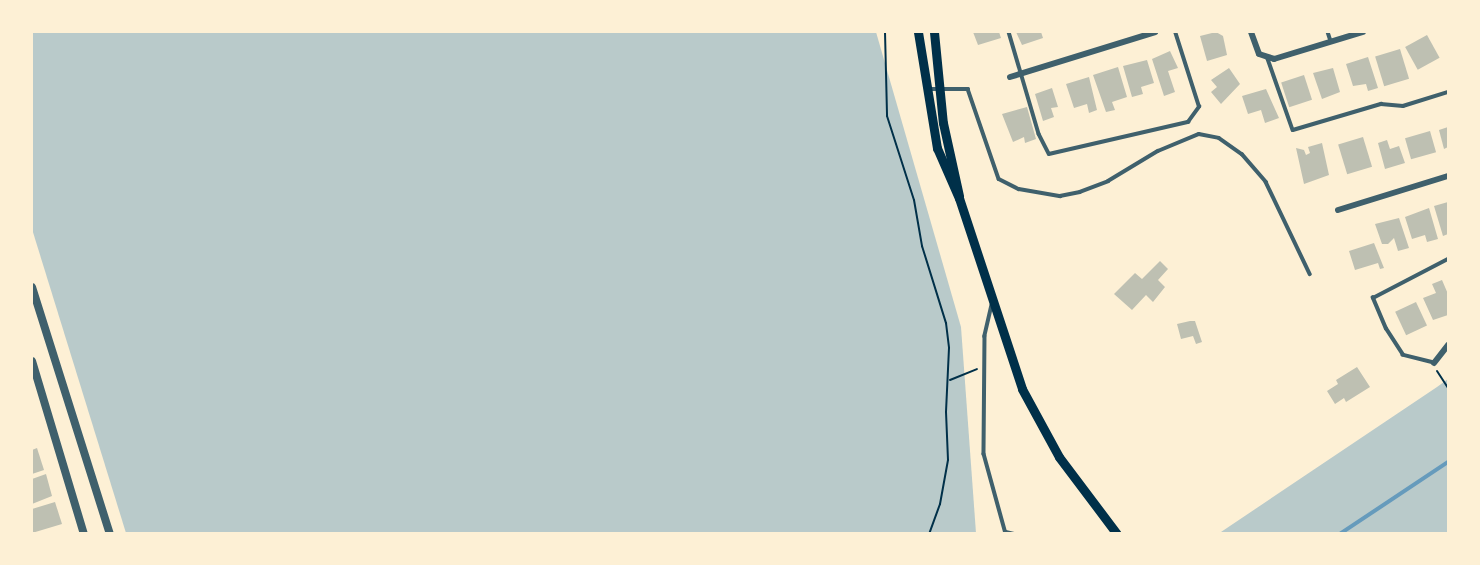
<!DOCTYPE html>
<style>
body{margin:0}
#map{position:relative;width:1480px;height:565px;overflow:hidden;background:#fdf0d5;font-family:Rubik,sans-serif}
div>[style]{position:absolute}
.green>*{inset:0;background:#b9caca}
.stream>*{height:3.5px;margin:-1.75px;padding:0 1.75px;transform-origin:1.75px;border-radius:1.75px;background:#669bbc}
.building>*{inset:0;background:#bec0b2;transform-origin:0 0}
.path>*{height:2px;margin:-1px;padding:0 1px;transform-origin:1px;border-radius:1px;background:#003049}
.service>*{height:3.5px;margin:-1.75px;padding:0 1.75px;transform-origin:1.75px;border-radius:1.75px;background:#3f606c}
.minor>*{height:6px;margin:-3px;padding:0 3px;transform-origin:3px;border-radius:3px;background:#3f606c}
.tertiary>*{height:8px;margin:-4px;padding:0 4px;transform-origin:4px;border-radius:4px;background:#3f606c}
.secondary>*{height:9px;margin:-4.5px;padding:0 4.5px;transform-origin:4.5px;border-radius:4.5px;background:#003049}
span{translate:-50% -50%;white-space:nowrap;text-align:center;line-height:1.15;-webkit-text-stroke:7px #fdf0d5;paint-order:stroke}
.frame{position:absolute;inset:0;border:33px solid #fdf0d5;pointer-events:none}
</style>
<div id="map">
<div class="green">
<div style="clip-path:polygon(32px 32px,876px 32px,961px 327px,976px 533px,126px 533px,32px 229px)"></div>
<div style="clip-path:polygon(1448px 379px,1448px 533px,1218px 534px,1437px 387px)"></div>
</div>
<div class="stream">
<div style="left:1340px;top:534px;width:130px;rotate:-33.7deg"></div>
</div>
<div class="building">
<div style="clip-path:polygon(973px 32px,999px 32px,1001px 38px,978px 45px)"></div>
<div style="clip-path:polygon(1016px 32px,1041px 32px,1043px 38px,1022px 45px)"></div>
<div style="clip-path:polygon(1216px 32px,1223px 36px,1227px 55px,1207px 61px,1200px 36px)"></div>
<div style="left:1427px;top:35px;width:26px;height:25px;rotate:61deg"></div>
<div style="left:1400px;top:49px;width:31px;height:26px;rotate:73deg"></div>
<div style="clip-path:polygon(1170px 51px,1178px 68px,1168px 71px,1175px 92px,1164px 96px,1152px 59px)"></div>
<div style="clip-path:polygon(1368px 57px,1378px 88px,1368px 91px,1366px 84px,1353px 86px,1346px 64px)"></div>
<div style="clip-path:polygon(1147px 60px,1154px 83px,1141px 87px,1143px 94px,1132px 97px,1123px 66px)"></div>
<div style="clip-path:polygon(1118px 67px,1127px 97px,1112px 102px,1115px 110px,1106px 112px,1093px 75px)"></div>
<div style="clip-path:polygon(1229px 68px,1240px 84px,1221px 104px,1211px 92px,1217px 87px,1211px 80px)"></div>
<div style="clip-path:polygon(1333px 68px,1340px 92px,1322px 99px,1313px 73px)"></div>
<div style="left:1304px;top:75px;width:26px;height:24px;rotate:72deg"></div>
<div style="clip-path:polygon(1089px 77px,1097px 110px,1089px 113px,1087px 104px,1074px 108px,1066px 84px)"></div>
<div style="clip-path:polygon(1052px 88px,1058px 107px,1051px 108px,1054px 117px,1043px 121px,1035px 94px)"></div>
<div style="clip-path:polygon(1266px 89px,1279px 118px,1265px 123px,1261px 110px,1248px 114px,1242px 96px)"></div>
<div style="clip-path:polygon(1027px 107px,1036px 139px,1025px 143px,1024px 137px,1013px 142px,1002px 114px)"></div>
<div style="clip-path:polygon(1448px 127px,1448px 147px,1444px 149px,1439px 130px)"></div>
<div style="left:1430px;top:131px;width:22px;height:26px;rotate:74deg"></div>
<div style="left:1363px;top:137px;width:31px;height:26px;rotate:73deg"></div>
<div style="clip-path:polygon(1387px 140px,1390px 149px,1399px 146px,1405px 163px,1385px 169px,1378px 143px)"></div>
<div style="clip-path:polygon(1322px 143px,1329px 175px,1304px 184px,1296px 148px,1304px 150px,1306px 155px,1310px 153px,1308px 147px)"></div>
<div style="clip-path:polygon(1448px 202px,1448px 234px,1443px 236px,1434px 206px)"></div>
<div style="clip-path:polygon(1429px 208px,1438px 239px,1427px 242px,1425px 235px,1412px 239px,1405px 217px)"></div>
<div style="clip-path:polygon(1399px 218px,1409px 248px,1398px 251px,1394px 238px,1388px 244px,1382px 244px,1375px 224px)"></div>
<div style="clip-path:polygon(1374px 243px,1384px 268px,1380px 269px,1378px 263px,1355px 270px,1349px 251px)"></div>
<div style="clip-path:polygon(1160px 261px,1168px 269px,1158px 280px,1165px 287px,1153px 302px,1146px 295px,1132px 310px,1114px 294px,1135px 273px,1142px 279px)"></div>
<div style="clip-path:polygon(1442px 280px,1448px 294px,1448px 315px,1433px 320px,1423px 298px,1436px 293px,1432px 284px)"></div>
<div style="left:1416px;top:302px;width:26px;height:23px;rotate:65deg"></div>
<div style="clip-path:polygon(1190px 321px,1195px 321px,1202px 342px,1196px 344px,1193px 336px,1181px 339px,1177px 324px)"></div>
<div style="clip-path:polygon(1357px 367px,1370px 387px,1346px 402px,1344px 398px,1335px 404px,1327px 391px,1338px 384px,1336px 380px)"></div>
<div style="clip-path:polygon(37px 448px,44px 470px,32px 474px,32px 450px)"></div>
<div style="clip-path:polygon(46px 474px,52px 496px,32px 504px,32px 479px)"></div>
<div style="clip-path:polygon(55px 502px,62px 524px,32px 533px,32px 509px)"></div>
</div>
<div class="path">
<div style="left:885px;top:32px;width:84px;rotate:88.6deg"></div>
<div style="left:887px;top:116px;width:88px;rotate:72.2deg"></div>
<div style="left:914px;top:200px;width:47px;rotate:80.1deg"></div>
<div style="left:922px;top:246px;width:81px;rotate:72.7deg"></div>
<div style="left:946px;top:323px;width:25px;rotate:83deg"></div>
<div style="left:949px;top:348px;width:64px;rotate:92.7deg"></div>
<div style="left:946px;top:412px;width:48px;rotate:87.6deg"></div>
<div style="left:948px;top:460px;width:45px;rotate:100.3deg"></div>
<div style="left:940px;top:504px;width:32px;rotate:110deg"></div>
<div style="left:1437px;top:371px;width:20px;rotate:57deg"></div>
<div style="left:950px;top:380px;width:29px;rotate:-22deg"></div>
</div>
<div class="service">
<div style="left:1009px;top:32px;width:106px;rotate:73.6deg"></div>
<div style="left:1039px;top:134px;width:22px;rotate:63deg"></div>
<div style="left:1049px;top:154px;width:143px;rotate:-13deg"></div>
<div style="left:1188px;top:122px;width:19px;rotate:-54deg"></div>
<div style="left:1199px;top:107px;width:79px;rotate:-107.7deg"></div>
<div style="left:1328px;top:32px;width:9px;rotate:72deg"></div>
<div style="left:1268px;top:59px;width:75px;rotate:70.6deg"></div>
<div style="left:1293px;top:130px;width:92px;rotate:-16.5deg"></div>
<div style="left:1381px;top:104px;width:22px;rotate:5deg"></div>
<div style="left:1403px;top:106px;width:47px;rotate:-17.3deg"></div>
<div style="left:929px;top:89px;width:39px"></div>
<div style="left:968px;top:89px;width:95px;rotate:71deg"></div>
<div style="left:999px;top:179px;width:22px;rotate:27deg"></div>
<div style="left:1019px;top:189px;width:42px;rotate:9.7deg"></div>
<div style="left:1060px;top:196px;width:20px;rotate:-11deg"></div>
<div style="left:1080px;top:192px;width:30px;rotate:-21deg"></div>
<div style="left:1108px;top:181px;width:58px;rotate:-31deg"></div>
<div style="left:1158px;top:151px;width:44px;rotate:-22.5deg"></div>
<div style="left:1199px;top:134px;width:20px;rotate:11deg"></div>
<div style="left:1219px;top:138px;width:28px;rotate:35deg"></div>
<div style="left:1242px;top:154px;width:37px;rotate:49deg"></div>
<div style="left:1266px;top:182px;width:102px;rotate:64.4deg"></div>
<div style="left:992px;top:305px;width:32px;rotate:103deg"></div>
<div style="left:985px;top:336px;width:118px;rotate:90.5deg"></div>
<div style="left:984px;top:454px;width:83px;rotate:74.6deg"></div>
<div style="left:1434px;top:363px;width:32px;rotate:-166deg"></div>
<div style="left:1403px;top:355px;width:31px;rotate:-123deg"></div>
<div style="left:1386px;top:329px;width:34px;rotate:-113deg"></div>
<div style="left:1373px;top:298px;width:85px;rotate:-27.5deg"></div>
<div style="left:1006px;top:532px;width:8px;rotate:14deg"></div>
</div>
<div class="minor">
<div style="left:1251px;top:32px;width:23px;rotate:70deg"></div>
<div style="left:1259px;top:54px;width:16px;rotate:18deg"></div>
<div style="left:1274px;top:59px;width:93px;rotate:-16.9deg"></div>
<div style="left:1010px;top:77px;width:152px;rotate:-17.2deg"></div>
<div style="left:1338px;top:210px;width:115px;rotate:-17.2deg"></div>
<div style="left:1434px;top:363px;width:23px;rotate:-52deg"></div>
</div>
<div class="tertiary">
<div style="left:32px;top:287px;width:259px;rotate:72.5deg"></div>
<div style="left:32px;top:361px;width:181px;rotate:73.3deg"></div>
</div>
<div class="secondary">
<div style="left:918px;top:32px;width:118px;rotate:80.7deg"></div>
<div style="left:937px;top:148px;width:55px;rotate:66.3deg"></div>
<div style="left:959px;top:198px;width:201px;rotate:71.7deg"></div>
<div style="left:1022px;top:389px;width:77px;rotate:61.4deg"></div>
<div style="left:1059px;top:457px;width:96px;rotate:53deg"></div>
<div style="left:934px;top:32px;width:91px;rotate:84.4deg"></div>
<div style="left:943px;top:123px;width:75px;rotate:77.6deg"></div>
</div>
<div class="frame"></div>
</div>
